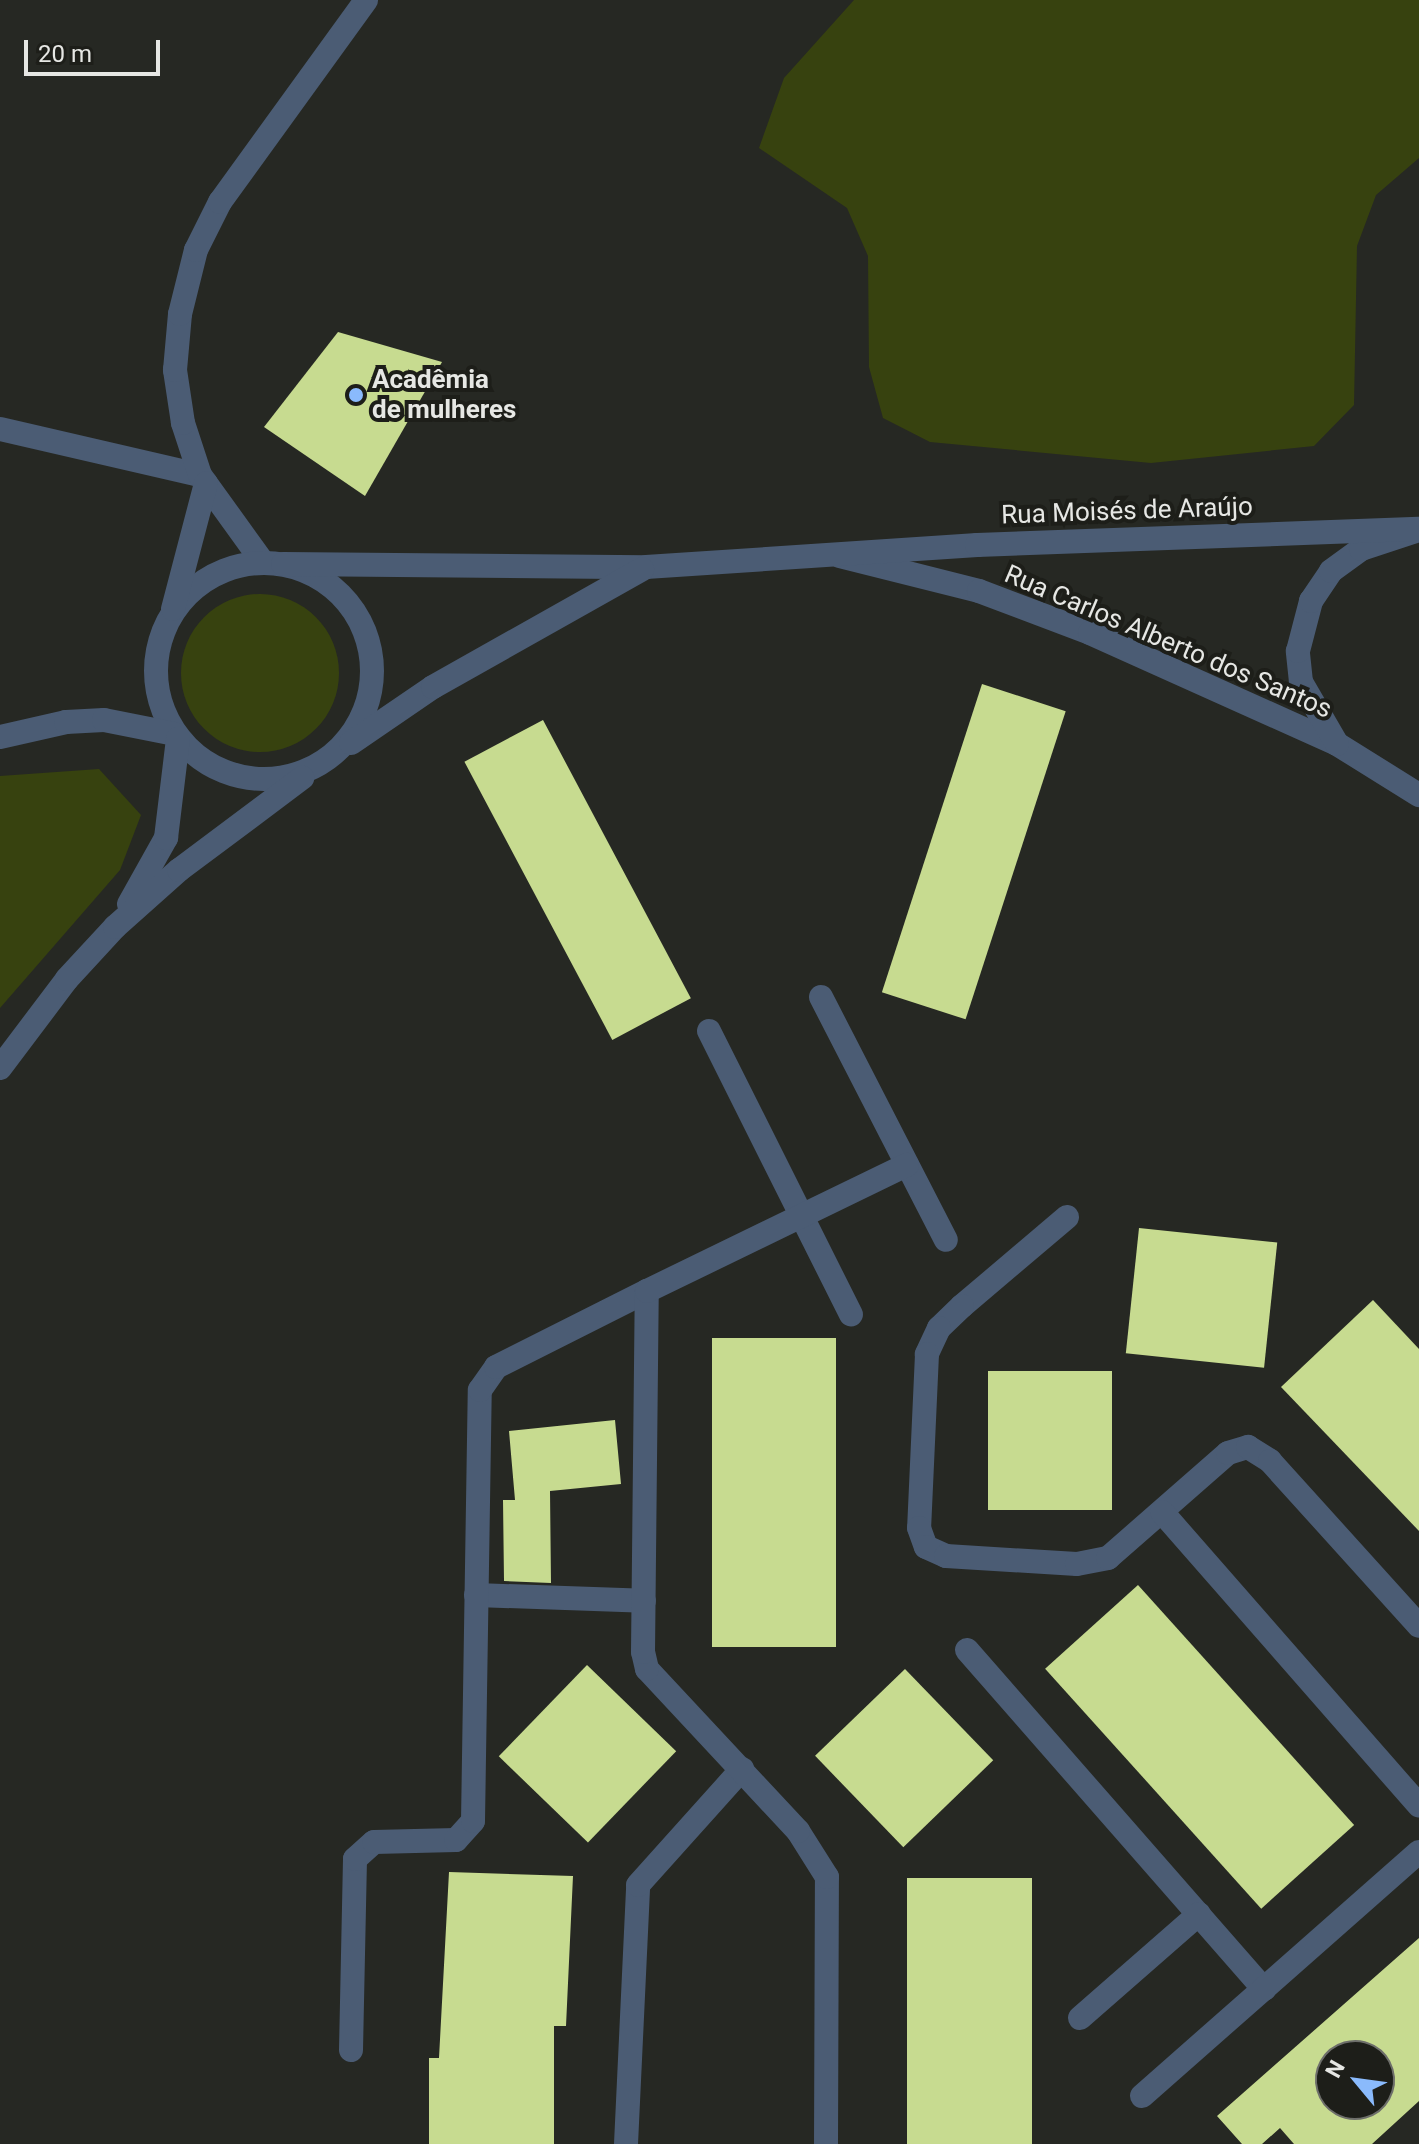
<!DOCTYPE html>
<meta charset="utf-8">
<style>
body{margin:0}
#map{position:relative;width:1419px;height:2144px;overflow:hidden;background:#262823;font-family:Roboto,sans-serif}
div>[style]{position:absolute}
.green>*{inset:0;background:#37420f}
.round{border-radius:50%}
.building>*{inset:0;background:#c7db90;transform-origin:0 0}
.lane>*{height:24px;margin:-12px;padding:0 12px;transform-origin:12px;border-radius:12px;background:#4b5c74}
.street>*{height:24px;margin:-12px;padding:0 12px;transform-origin:12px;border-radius:12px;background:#4b5c74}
.street>.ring{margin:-12px;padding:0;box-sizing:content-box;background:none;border:24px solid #4b5c74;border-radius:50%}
.dots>*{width:22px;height:22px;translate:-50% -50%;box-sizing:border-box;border:4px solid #1d1e19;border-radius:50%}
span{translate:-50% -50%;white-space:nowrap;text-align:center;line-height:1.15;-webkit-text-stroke:8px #1d1e19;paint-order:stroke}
.poi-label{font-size:26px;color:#e6e7e4;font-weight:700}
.left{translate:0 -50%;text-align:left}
.street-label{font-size:26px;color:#e6e7e4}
.north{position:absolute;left:1315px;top:2040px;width:80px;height:80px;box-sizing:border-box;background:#1d1e19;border:2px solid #6d6e6a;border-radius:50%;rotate:299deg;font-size:22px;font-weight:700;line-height:32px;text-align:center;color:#e6e7e4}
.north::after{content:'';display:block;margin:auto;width:28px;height:36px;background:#8abafc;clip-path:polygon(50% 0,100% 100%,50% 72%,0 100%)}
.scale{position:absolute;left:24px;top:40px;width:136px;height:36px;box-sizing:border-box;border:4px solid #e6e7e4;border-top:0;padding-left:10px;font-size:24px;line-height:28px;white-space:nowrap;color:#e6e7e4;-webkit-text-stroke:6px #1d1e19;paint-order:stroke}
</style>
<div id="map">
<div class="green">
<div style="clip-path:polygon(854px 0,1419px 0,1419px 158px,1376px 195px,1357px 246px,1354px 405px,1314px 446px,1151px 463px,930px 442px,883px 418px,869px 367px,868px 256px,847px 208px,759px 148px,784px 78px)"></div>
<div class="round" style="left:181px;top:594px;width:158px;height:158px"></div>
<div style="clip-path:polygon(99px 769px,141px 815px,120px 870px,0 1008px,0 776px)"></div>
</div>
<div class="building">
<div style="clip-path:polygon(338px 332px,442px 362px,365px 496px,264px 427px)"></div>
<div style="left:982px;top:684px;width:88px;height:324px;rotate:18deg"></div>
<div style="left:543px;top:720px;width:315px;height:89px;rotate:62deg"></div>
<div style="left:1139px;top:1228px;width:139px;height:126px;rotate:6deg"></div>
<div style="clip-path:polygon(1373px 1300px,1419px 1349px,1419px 1531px,1281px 1387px)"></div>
<div style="left:712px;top:1338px;width:124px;height:309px"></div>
<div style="left:988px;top:1371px;width:124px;height:139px"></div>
<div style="clip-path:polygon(615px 1420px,621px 1484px,550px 1491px,551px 1583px,504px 1581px,503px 1500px,515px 1500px,509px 1431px)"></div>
<div style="left:1138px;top:1585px;width:323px;height:125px;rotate:48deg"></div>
<div style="left:587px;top:1665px;width:124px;height:127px;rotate:44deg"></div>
<div style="left:905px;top:1669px;width:127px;height:125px;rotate:46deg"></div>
<div style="clip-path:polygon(449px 1872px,573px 1876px,566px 2026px,554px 2026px,554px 2144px,429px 2144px,429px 2058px,439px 2058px)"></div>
<div style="left:907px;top:1878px;width:125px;height:266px"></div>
<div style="clip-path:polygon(evenodd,1419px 1938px,1419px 2101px,1372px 2144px,1294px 2144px,1280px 2128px,1262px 2144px,1242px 2144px,1217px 2116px,1419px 1938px,1331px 2056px,1379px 2056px,1379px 2104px,1331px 2104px,1331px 2056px)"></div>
</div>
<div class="lane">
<div style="left:0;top:429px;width:205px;rotate:13deg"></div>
<div style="left:840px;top:556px;width:143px;rotate:14.1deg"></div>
<div style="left:979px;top:591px;width:119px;rotate:20.7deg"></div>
<div style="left:1090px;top:633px;width:271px;rotate:24.2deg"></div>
<div style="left:1337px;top:744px;width:97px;rotate:31.9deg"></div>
<div style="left:1337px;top:744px;width:72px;rotate:-120.1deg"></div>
<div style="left:1301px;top:682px;width:31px;rotate:-96deg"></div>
<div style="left:1298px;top:651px;width:52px;rotate:-75.4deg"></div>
<div style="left:1311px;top:601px;width:36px;rotate:-56deg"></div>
<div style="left:1331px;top:571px;width:37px;rotate:-36deg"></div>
<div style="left:1361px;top:549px;width:55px;rotate:-18.1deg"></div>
<div style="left:821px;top:997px;width:273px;rotate:62.8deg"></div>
<div style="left:709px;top:1031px;width:317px;rotate:63.4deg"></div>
<div style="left:1067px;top:1217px;width:138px;rotate:139.7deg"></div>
<div style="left:962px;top:1306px;width:32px;rotate:136deg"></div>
<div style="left:939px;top:1328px;width:29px;rotate:115deg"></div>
<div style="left:927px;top:1354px;width:174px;rotate:92.6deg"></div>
<div style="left:919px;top:1528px;width:20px;rotate:70deg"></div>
<div style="left:926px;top:1547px;width:22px;rotate:24deg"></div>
<div style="left:946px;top:1556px;width:131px;rotate:3.5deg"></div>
<div style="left:1077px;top:1564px;width:32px;rotate:-11deg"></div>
<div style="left:1108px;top:1558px;width:159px;rotate:-41.2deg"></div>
<div style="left:1228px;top:1453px;width:21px;rotate:-17deg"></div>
<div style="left:1248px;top:1447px;width:26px;rotate:32deg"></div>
<div style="left:1270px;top:1461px;width:222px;rotate:47.9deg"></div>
<div style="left:1162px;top:1512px;width:390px;rotate:48.8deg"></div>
<div style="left:476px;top:1595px;width:168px;rotate:2deg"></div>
<div style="left:967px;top:1650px;width:451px;rotate:48.8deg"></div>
<div style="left:1080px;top:2018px;width:158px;rotate:-41.2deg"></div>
<div style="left:351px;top:2050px;width:191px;rotate:-88.8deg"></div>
<div style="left:355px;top:1859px;width:25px;rotate:-42deg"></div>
<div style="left:374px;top:1842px;width:82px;rotate:-1.4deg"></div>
<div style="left:456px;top:1840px;width:25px;rotate:-48deg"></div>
<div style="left:473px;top:1821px;width:431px;rotate:-89.1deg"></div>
<div style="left:480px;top:1390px;width:28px;rotate:-55deg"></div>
<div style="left:496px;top:1367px;width:169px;rotate:-26.7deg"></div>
<div style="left:1142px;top:2096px;width:369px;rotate:-41.4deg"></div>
<div style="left:626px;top:2144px;width:259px;rotate:-87.3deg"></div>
<div style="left:638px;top:1885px;width:156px;rotate:-48.1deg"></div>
<div style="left:826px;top:2144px;width:267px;rotate:-89.8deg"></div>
<div style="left:827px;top:1877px;width:54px;rotate:-122.2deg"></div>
<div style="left:798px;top:1831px;width:221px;rotate:-133deg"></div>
<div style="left:647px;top:1669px;width:17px;rotate:-103deg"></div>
<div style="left:643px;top:1652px;width:361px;rotate:-89.4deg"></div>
<div style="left:647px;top:1291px;width:289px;rotate:-25.9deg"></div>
</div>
<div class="street">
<div style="left:262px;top:561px;width:106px;rotate:-125.8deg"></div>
<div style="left:200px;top:475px;width:55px;rotate:-108.1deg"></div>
<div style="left:183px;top:423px;width:54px;rotate:-98.6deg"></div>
<div style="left:175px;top:370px;width:56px;rotate:-84.9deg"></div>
<div style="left:180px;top:314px;width:66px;rotate:-76deg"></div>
<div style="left:196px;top:250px;width:54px;rotate:-63.4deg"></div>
<div style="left:220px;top:202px;width:249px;rotate:-54.1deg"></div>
<div class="ring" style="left:156px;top:563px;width:192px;height:192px"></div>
<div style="left:283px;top:564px;width:363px;rotate:0.5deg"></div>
<div style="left:646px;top:567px;width:332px;rotate:-3.8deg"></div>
<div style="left:977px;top:545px;width:442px;rotate:-2.1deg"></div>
<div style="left:173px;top:609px;width:130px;rotate:-75.3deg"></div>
<div style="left:0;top:737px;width:68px;rotate:-12.8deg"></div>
<div style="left:66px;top:722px;width:38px;rotate:-3deg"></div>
<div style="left:104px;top:720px;width:72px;rotate:11.2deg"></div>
<div style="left:351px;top:743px;width:99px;rotate:-34.3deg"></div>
<div style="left:433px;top:687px;width:240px;rotate:-29.4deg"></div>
<div style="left:129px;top:904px;width:76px;rotate:-60.7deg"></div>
<div style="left:166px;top:838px;width:100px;rotate:-83.1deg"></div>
<div style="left:0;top:1068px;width:111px;rotate:-53deg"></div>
<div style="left:67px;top:979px;width:71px;rotate:-47.3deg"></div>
<div style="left:115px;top:927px;width:86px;rotate:-41.7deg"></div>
<div style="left:179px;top:870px;width:154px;rotate:-36.8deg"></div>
</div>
<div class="dots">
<div style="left:356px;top:395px;background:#8abafc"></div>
</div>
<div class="poi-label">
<span class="left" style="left:372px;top:395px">Acadêmia<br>de mulheres</span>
</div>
<div class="street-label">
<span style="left:1127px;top:511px;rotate:-2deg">Rua Moisés de Araújo</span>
<span style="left:1168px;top:642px;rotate:23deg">Rua Carlos Alberto dos Santos</span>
</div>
<div class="north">N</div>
<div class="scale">20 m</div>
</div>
